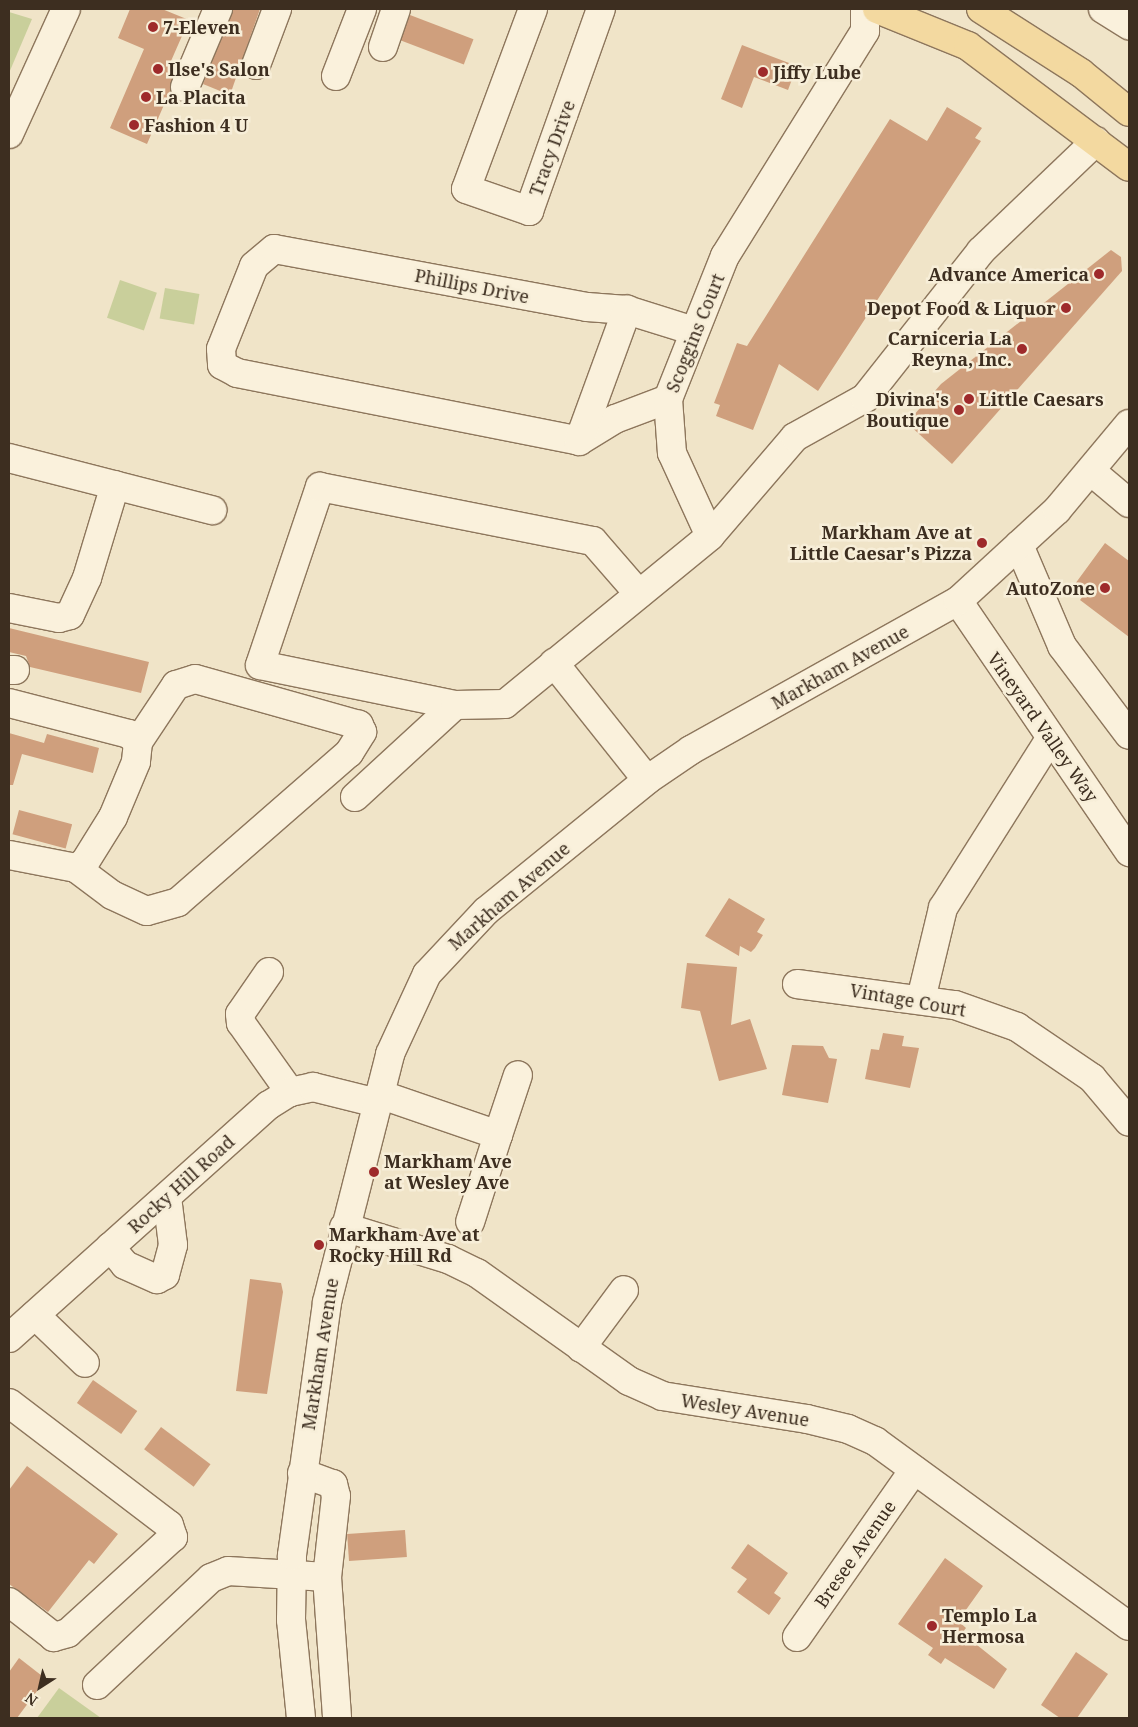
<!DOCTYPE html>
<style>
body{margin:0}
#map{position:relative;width:1138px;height:1727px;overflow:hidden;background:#f0e4c8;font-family:"Noto Serif",serif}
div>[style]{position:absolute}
.green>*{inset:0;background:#c9cf9b;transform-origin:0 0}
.building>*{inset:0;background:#cf9f7d;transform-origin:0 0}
.roads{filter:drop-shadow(1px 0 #8d765c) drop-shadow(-1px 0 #8d765c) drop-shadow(0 1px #8d765c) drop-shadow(0 -1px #8d765c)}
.minor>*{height:28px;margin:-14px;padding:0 14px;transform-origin:14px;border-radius:14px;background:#faf1dc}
.major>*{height:28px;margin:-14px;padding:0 14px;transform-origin:14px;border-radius:14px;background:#f3d9a0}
.dots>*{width:14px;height:14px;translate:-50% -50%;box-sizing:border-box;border:2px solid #f7eed8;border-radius:50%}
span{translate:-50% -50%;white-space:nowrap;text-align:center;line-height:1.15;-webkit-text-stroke:5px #f7eed8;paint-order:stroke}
.poi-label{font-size:18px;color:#3d2e20;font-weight:700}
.left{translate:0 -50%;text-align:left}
.right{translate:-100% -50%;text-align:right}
.street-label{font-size:18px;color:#3d2e20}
.frame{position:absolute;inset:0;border:10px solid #3d2e20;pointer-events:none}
.north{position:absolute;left:15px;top:1662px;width:50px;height:50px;-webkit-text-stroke:4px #f7eed8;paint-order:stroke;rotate:215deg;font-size:14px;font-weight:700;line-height:20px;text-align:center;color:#3d2e20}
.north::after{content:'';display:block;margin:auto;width:18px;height:22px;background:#3d2e20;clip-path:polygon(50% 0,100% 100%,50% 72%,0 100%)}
</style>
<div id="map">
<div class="green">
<div style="clip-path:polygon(9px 12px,32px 19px,9px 73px)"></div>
<div style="left:120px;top:280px;width:39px;height:40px;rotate:19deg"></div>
<div style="left:165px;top:288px;width:35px;height:31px;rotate:10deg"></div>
<div style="clip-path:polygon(59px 1688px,101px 1718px,37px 1718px)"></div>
</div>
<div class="building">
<div style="clip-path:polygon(130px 9px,162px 9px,189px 20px,171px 61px,178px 64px,170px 91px,147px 144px,110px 128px,144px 49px,118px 38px)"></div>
<div style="clip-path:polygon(233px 9px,260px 9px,230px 95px,203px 84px)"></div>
<div style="left:410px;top:15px;width:68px;height:27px;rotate:21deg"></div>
<div style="clip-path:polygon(742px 45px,797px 66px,788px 90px,754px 77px,742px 108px,721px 99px)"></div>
<div style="clip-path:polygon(947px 107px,982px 128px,975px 138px,981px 141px,818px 391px,779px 364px,753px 430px,716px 416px,720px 405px,714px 403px,737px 343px,747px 346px,890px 119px,927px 141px)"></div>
<div style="clip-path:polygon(1111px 250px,1121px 257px,1122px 271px,952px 464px,907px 423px,941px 384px)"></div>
<div style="clip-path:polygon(1105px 543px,1129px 561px,1129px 637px,1080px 600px,1086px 592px,1075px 584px)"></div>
<div style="clip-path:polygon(9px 628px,149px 662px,141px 693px,30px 667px,26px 656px,9px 652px)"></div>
<div style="clip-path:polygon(9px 733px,44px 743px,47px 734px,99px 748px,93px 773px,22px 754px,13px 785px,9px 785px)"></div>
<div style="left:19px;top:810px;width:55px;height:25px;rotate:15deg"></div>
<div style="clip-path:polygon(729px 898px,765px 919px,757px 932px,763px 935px,755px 948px,751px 952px,740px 946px,739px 956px,705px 936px)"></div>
<div style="clip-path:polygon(687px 963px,737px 967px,731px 1025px,750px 1019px,767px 1069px,719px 1081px,700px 1011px,681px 1008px)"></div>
<div style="clip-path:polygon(883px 1033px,904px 1036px,902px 1046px,919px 1048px,910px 1088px,865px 1079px,871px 1049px,879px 1050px)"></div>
<div style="clip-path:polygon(792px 1045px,823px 1046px,829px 1058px,837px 1059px,828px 1103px,782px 1095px)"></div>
<div style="clip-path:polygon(250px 1279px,281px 1283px,283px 1292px,267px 1394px,236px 1391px)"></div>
<div style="left:93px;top:1380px;width:54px;height:28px;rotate:35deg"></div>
<div style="left:161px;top:1427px;width:62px;height:28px;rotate:37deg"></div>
<div style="clip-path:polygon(27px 1466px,118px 1534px,94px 1564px,89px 1560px,48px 1612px,9px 1584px,9px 1490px)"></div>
<div style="left:405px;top:1530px;width:27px;height:58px;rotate:86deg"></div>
<div style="clip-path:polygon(748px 1544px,788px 1573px,774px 1593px,781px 1598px,769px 1615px,737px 1592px,747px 1579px,731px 1568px)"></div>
<div style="clip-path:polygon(945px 1558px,983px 1586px,958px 1621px,966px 1628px,962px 1633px,1007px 1669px,994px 1689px,945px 1658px,941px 1664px,928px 1655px,933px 1648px,898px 1624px)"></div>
<div style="clip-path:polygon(1076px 1652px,1108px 1674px,1077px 1718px,1060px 1718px,1041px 1705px)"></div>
<div style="clip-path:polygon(19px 1658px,46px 1679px,17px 1718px,9px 1718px,9px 1672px)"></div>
</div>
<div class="roads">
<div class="minor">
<div style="left:533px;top:9px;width:192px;rotate:110.4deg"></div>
<div style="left:466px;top:189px;width:67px;rotate:19.2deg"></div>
<div style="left:529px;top:211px;width:214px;rotate:-70.4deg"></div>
<div style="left:1103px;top:9px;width:31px;rotate:32deg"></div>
<div style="left:383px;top:47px;width:40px;rotate:-71.1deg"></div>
<div style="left:256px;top:65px;width:60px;rotate:-69.4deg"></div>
<div style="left:336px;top:76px;width:72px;rotate:-68.8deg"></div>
<div style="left:185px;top:87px;width:85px;rotate:-67.1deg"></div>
<div style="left:9px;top:134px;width:137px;rotate:-65.5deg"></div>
<div style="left:694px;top:331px;width:70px;rotate:-162.6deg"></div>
<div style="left:627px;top:310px;width:40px;rotate:-175.7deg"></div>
<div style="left:587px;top:307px;width:318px;rotate:-169.5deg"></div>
<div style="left:274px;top:249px;width:26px;rotate:140deg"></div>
<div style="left:254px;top:266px;width:89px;rotate:111.7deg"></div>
<div style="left:221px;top:349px;width:16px;rotate:86deg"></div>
<div style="left:222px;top:365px;width:17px;rotate:28deg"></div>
<div style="left:237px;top:373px;width:349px;rotate:11.2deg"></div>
<div style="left:579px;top:441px;width:42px;rotate:-31.4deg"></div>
<div style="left:615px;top:419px;width:57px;rotate:-20.7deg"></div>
<div style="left:668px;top:399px;width:154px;rotate:-68.3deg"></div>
<div style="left:725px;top:256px;width:265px;rotate:-58.1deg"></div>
<div style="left:865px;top:31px;width:22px;rotate:-90deg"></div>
<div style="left:668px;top:399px;width:54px;rotate:85.8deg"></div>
<div style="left:672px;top:453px;width:91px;rotate:65.4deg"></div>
<div style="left:710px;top:536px;width:130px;rotate:-49.4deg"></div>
<div style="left:795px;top:437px;width:80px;rotate:-29.1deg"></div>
<div style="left:865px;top:398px;width:187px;rotate:-51.7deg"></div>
<div style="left:981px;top:251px;width:159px;rotate:-43.7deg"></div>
<div style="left:579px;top:441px;width:140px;rotate:-69.9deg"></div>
<div style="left:9px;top:458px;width:210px;rotate:14.4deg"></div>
<div style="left:1092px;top:472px;width:48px;rotate:40deg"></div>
<div style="left:1019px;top:545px;width:110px;rotate:66.9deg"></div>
<div style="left:1062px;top:646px;width:111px;rotate:53deg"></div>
<div style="left:958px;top:601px;width:304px;rotate:55.7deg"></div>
<div style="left:9px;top:608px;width:51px;rotate:11.3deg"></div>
<div style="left:59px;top:618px;width:11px;rotate:-15deg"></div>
<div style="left:70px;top:615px;width:41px;rotate:-65.3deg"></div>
<div style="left:87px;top:578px;width:97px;rotate:-73.2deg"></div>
<div style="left:554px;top:663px;width:149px;rotate:51.5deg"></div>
<div style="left:9px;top:670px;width:6px"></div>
<div style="left:9px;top:703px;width:124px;rotate:14.5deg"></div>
<div style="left:129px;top:734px;width:12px;rotate:42deg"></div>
<div style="left:138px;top:742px;width:20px;rotate:96deg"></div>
<div style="left:136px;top:762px;width:60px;rotate:112.7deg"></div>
<div style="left:113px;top:817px;width:53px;rotate:121.9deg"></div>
<div style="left:85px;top:862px;width:11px;rotate:146deg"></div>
<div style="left:76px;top:868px;width:68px;rotate:-169deg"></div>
<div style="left:455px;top:705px;width:199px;rotate:-168.4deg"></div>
<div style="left:260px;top:665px;width:188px;rotate:-71.4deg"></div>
<div style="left:320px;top:487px;width:278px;rotate:11.2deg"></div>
<div style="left:593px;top:541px;width:70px;rotate:49deg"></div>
<div style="left:355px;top:797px;width:136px;rotate:-42.6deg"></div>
<div style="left:455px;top:705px;width:50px;rotate:-1.1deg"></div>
<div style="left:505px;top:704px;width:265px;rotate:-39.3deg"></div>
<div style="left:76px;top:868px;width:45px;rotate:36.9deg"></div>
<div style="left:112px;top:895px;width:38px;rotate:25deg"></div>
<div style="left:147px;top:911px;width:32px;rotate:-16deg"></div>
<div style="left:178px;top:902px;width:227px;rotate:-41.1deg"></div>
<div style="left:349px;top:753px;width:25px;rotate:-58deg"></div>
<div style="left:362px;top:732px;width:8px;rotate:-113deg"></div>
<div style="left:359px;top:725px;width:170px;rotate:-164.3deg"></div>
<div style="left:195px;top:679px;width:20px;rotate:162deg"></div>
<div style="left:176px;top:685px;width:69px;rotate:123.7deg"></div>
<div style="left:269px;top:972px;width:51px;rotate:124.6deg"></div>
<div style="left:240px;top:1014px;width:9px;rotate:84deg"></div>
<div style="left:241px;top:1023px;width:85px;rotate:54.6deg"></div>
<div style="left:797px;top:984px;width:159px;rotate:7.6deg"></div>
<div style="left:955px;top:1005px;width:66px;rotate:19.5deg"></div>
<div style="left:1017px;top:1027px;width:91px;rotate:34.2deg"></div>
<div style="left:1092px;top:1078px;width:57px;rotate:49.9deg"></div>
<div style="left:921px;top:999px;width:94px;rotate:-76.4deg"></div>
<div style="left:943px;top:908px;width:200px;rotate:-57.7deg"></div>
<div style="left:379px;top:1094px;width:126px;rotate:19deg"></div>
<div style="left:498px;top:1135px;width:91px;rotate:107.8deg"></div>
<div style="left:498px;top:1135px;width:63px;rotate:-71.6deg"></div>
<div style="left:344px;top:1227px;width:109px;rotate:17.1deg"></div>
<div style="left:448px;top:1259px;width:32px;rotate:26deg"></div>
<div style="left:477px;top:1273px;width:186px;rotate:35.4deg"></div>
<div style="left:629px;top:1381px;width:36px;rotate:24deg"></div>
<div style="left:662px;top:1396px;width:147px;rotate:9deg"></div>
<div style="left:807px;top:1419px;width:42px;rotate:13.7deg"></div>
<div style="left:848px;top:1429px;width:30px;rotate:24deg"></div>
<div style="left:875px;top:1441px;width:314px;rotate:36.1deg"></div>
<div style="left:110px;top:1247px;width:23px;rotate:50deg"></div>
<div style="left:125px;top:1265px;width:35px;rotate:24deg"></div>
<div style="left:157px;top:1279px;width:9px;rotate:-27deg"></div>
<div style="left:165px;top:1275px;width:31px;rotate:-75deg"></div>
<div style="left:173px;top:1245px;width:48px;rotate:-97.1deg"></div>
<div style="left:35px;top:1315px;width:69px;rotate:43.8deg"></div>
<div style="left:9px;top:1338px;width:349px;rotate:-41.9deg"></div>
<div style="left:269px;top:1105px;width:25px;rotate:-32deg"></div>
<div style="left:290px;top:1092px;width:24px;rotate:-12deg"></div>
<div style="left:313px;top:1087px;width:66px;rotate:14deg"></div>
<div style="left:581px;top:1348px;width:72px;rotate:-53.4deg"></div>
<div style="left:9px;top:1403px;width:201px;rotate:37.3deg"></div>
<div style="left:169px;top:1525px;width:13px;rotate:72deg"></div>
<div style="left:173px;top:1537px;width:142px;rotate:137.6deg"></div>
<div style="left:68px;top:1633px;width:15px;rotate:164deg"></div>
<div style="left:54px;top:1637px;width:57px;rotate:-142.1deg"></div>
<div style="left:302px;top:1473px;width:33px;rotate:20deg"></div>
<div style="left:333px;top:1484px;width:12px;rotate:76deg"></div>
<div style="left:336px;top:1496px;width:81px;rotate:96.3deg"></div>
<div style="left:327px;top:1577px;width:141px;rotate:85.9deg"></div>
<div style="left:797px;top:1637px;width:204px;rotate:-55deg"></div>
<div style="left:97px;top:1685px;width:156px;rotate:-43.2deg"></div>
<div style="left:211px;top:1578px;width:18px;rotate:-22deg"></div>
<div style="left:228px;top:1571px;width:99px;rotate:3.5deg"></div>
<div style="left:301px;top:1718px;width:99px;rotate:-95.8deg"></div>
<div style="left:291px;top:1620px;width:65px;rotate:-89.1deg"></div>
<div style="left:292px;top:1555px;width:255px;rotate:-82.1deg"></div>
<div style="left:327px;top:1302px;width:256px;rotate:-75.7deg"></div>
<div style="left:390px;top:1054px;width:88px;rotate:-65.2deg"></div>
<div style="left:427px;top:974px;width:86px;rotate:-46.9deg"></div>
<div style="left:486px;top:911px;width:208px;rotate:-39.1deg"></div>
<div style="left:647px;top:780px;width:53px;rotate:-34.3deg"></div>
<div style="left:691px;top:750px;width:306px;rotate:-29.2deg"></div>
<div style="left:958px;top:601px;width:134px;rotate:-42.6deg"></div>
<div style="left:1057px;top:510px;width:112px;rotate:-50.1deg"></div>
</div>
<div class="major">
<div style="left:877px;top:9px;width:98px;rotate:22.1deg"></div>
<div style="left:968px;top:46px;width:201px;rotate:36.9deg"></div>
<div style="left:981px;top:9px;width:119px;rotate:32.6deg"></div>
<div style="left:1081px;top:73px;width:62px;rotate:39.1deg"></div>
</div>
</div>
<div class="dots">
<div style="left:153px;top:27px;background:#9e2a2b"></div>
<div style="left:158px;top:69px;background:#9e2a2b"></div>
<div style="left:763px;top:72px;background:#9e2a2b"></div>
<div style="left:146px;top:97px;background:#9e2a2b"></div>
<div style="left:134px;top:125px;background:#9e2a2b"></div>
<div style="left:1099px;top:274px;background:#9e2a2b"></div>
<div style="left:1066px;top:308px;background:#9e2a2b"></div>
<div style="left:1022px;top:349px;background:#9e2a2b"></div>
<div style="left:969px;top:399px;background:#9e2a2b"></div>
<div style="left:959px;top:410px;background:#9e2a2b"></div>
<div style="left:982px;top:543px;background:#9e2a2b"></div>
<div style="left:1105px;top:588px;background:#9e2a2b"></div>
<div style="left:374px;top:1172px;background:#9e2a2b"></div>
<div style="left:319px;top:1245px;background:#9e2a2b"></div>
<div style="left:932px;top:1626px;background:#9e2a2b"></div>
</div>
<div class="poi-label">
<span class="left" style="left:163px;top:27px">7-Eleven</span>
<span class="left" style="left:168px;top:69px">Ilse's Salon</span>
<span class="left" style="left:773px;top:72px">Jiffy Lube</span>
<span class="left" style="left:156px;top:97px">La Placita</span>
<span class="left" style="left:144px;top:125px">Fashion 4 U</span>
<span class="right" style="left:1089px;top:274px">Advance America</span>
<span class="right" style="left:1056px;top:308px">Depot Food &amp; Liquor</span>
<span class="right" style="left:1012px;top:349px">Carniceria La<br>Reyna, Inc.</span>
<span class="left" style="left:979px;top:399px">Little Caesars</span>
<span class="right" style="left:949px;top:410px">Divina's<br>Boutique</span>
<span class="right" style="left:972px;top:543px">Markham Ave at<br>Little Caesar's Pizza</span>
<span class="right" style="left:1095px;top:588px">AutoZone</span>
<span class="left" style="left:384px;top:1172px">Markham Ave<br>at Wesley Ave</span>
<span class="left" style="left:329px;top:1245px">Markham Ave at<br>Rocky Hill Rd</span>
<span class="left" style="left:942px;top:1626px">Templo La<br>Hermosa</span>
</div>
<div class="street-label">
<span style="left:552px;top:148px;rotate:-70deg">Tracy Drive</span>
<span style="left:472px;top:286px;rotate:11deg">Phillips Drive</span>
<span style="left:695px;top:333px;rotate:-68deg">Scoggins Court</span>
<span style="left:840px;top:667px;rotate:-29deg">Markham Avenue</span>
<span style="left:1043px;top:727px;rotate:55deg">Vineyard Valley Way</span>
<span style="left:509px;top:896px;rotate:-41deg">Markham Avenue</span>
<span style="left:908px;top:1000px;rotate:10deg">Vintage Court</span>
<span style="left:181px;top:1184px;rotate:-42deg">Rocky Hill Road</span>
<span style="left:320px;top:1354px;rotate:-81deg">Markham Avenue</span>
<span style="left:745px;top:1410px;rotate:9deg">Wesley Avenue</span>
<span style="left:855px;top:1554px;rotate:-55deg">Bresee Avenue</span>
</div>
<div class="frame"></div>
<div class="north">N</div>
</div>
